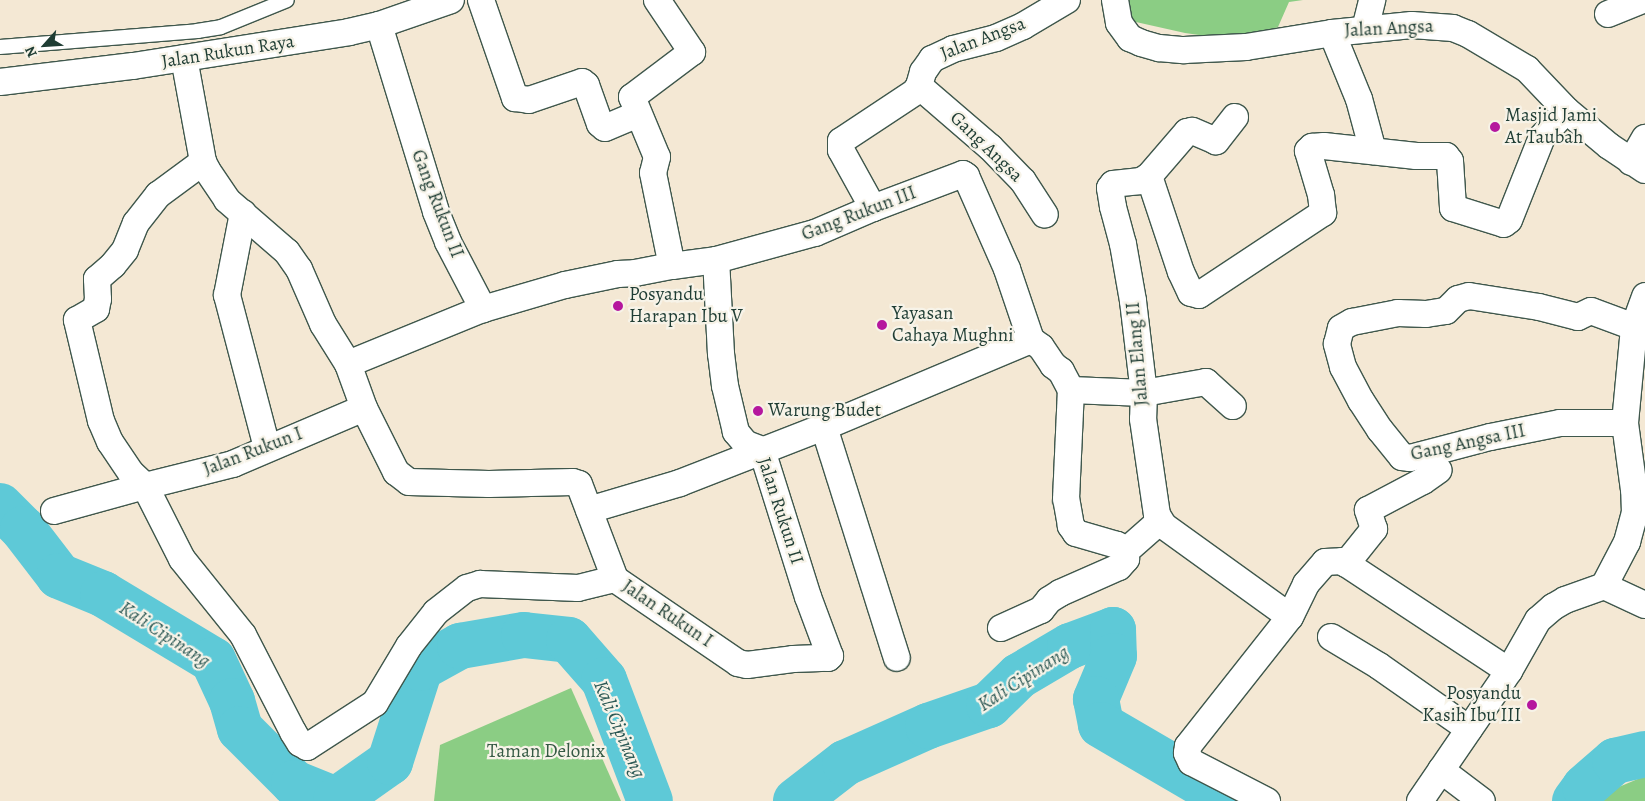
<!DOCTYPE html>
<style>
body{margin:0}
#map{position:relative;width:1645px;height:801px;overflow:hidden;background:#f4e8d4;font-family:Alegreya,serif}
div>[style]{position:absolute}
.green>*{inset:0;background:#8bcd84}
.river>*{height:46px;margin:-23px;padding:0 23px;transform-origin:23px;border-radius:23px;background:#5ec9d7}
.roads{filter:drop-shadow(1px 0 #3f574c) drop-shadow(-1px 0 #3f574c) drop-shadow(0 1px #3f574c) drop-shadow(0 -1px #3f574c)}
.service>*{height:14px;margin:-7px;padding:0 7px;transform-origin:7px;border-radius:7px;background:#fff}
.minor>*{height:26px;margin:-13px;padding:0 13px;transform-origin:13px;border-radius:13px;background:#fff}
.dots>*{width:14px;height:14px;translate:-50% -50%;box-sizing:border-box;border:2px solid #f7f3e8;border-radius:50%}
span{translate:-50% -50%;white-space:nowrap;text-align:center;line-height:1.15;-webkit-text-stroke:4.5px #f7f3e8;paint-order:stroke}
.street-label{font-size:19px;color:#1f3d34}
.poi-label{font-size:19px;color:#1f3d34}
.left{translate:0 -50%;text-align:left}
.right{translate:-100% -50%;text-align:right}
.park-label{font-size:19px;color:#355a44}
.water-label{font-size:20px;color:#2c5955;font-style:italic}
.north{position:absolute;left:20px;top:20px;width:50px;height:50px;-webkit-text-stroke:4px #f7f3e8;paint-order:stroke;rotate:244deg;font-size:14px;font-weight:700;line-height:20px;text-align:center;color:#1f3d34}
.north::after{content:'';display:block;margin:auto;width:18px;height:22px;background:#1f3d34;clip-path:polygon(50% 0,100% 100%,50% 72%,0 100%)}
</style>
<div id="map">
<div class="green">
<div style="clip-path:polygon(1121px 0,1303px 0,1289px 2px,1278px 27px,1241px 41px,1185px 33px,1127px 20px)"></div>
<div style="clip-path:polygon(571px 688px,621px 801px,434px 801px,440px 745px)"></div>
<div style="clip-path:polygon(1645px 776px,1645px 801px,1598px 801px,1602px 794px)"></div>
</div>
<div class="river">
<div style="left:0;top:506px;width:33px;rotate:45deg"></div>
<div style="left:23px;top:529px;width:59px;rotate:52.5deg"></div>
<div style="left:59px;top:576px;width:48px;rotate:22.2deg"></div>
<div style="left:103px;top:594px;width:128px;rotate:31deg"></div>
<div style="left:213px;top:660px;width:45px;rotate:65.1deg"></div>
<div style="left:232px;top:701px;width:29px;rotate:74deg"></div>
<div style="left:240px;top:729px;width:76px;rotate:45deg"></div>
<div style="left:294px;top:783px;width:45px;rotate:22deg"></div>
<div style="left:336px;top:800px;width:66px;rotate:-35.1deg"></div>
<div style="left:390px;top:762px;width:99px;rotate:-72.3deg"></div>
<div style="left:420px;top:668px;width:46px;rotate:-28.8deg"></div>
<div style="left:460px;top:646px;width:65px;rotate:-9.8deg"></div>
<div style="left:524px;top:635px;width:45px;rotate:6.3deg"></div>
<div style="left:569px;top:640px;width:53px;rotate:48.8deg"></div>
<div style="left:604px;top:680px;width:129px;rotate:69.2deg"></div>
<div style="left:796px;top:801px;width:62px;rotate:-37.8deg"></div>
<div style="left:845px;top:763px;width:91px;rotate:-24deg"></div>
<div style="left:928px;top:726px;width:65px;rotate:-19deg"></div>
<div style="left:989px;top:705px;width:42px;rotate:-44deg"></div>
<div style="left:1019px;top:676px;width:59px;rotate:-30.5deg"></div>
<div style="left:1070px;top:646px;width:46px;rotate:-20.4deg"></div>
<div style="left:1113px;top:630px;width:26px;rotate:88deg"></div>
<div style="left:1114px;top:656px;width:47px;rotate:112.7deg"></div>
<div style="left:1096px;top:699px;width:26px;rotate:79deg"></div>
<div style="left:1101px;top:725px;width:151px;rotate:30.3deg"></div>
<div style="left:1575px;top:801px;width:17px;rotate:-54deg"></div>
<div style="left:1585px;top:787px;width:40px;rotate:-41deg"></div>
<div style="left:1615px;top:761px;width:31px;rotate:-13deg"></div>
</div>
<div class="roads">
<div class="service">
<div style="left:0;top:47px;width:198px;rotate:-4.6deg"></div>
<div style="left:197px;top:31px;width:24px;rotate:-9deg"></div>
<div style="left:221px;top:27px;width:71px;rotate:-22.2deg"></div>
</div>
<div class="minor">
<div style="left:481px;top:0;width:104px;rotate:70.9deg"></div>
<div style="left:515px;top:98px;width:14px;rotate:8deg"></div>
<div style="left:529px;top:100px;width:56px;rotate:-18.8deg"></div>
<div style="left:582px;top:82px;width:5px;rotate:37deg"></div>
<div style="left:586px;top:85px;width:41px;rotate:70.3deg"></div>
<div style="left:600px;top:124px;width:6px;rotate:39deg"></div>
<div style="left:605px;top:128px;width:36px;rotate:-23deg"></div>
<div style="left:657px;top:0;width:63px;rotate:56.1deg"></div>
<div style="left:692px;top:52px;width:75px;rotate:143.1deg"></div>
<div style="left:632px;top:97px;width:65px;rotate:67.4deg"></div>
<div style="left:657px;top:157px;width:16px;rotate:104deg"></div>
<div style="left:653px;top:173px;width:95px;rotate:78.5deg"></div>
<div style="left:672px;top:266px;width:44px;rotate:-7.8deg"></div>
<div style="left:716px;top:260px;width:103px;rotate:-15.3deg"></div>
<div style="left:815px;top:233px;width:63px;rotate:-23.3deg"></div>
<div style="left:873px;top:208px;width:96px;rotate:-20.7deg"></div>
<div style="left:963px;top:174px;width:4px;rotate:34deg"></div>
<div style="left:966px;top:176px;width:102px;rotate:66.2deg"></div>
<div style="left:1007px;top:269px;width:75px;rotate:71.3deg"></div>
<div style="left:1115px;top:0;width:23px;rotate:80deg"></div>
<div style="left:1119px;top:23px;width:19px;rotate:54deg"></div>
<div style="left:1130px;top:38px;width:12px;rotate:24deg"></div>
<div style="left:1141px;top:43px;width:19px;rotate:16deg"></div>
<div style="left:1159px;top:48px;width:25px;rotate:5deg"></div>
<div style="left:1184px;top:50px;width:62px;rotate:-2.8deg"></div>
<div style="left:1246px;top:47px;width:87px;rotate:-9.2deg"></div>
<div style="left:1332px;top:33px;width:80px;rotate:-5.7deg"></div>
<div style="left:1412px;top:25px;width:41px;rotate:4.2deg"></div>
<div style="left:1453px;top:28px;width:16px;rotate:22deg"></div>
<div style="left:1468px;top:34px;width:69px;rotate:30.7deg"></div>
<div style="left:1527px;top:69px;width:57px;rotate:46.4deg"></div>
<div style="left:1566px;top:110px;width:56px;rotate:39.9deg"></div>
<div style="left:1609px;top:146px;width:43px;rotate:33.7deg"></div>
<div style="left:1608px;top:14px;width:38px;rotate:-22deg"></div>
<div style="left:379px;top:25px;width:195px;rotate:73deg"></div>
<div style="left:436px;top:212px;width:32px;rotate:68deg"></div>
<div style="left:448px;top:242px;width:76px;rotate:62.4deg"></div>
<div style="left:483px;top:309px;width:85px;rotate:-16.3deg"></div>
<div style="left:565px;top:285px;width:54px;rotate:-11.7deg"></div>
<div style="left:618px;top:274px;width:17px;rotate:-3deg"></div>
<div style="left:635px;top:273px;width:38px;rotate:-11deg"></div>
<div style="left:1365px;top:29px;width:30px;rotate:-76deg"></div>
<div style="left:1332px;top:33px;width:71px;rotate:67.8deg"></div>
<div style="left:1359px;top:99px;width:54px;rotate:74.9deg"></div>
<div style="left:184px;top:58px;width:106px;rotate:79.6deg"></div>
<div style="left:203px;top:162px;width:9px;rotate:63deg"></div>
<div style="left:207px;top:170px;width:36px;rotate:56deg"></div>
<div style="left:227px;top:200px;width:79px;rotate:40.9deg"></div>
<div style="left:287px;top:252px;width:21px;rotate:55deg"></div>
<div style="left:299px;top:269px;width:60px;rotate:66.4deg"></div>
<div style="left:323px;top:324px;width:47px;rotate:58deg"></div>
<div style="left:348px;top:364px;width:47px;rotate:70deg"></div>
<div style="left:364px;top:408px;width:142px;rotate:156.9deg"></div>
<div style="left:233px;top:464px;width:91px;rotate:166deg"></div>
<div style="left:145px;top:486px;width:19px;rotate:-137deg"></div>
<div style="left:131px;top:473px;width:37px;rotate:-124deg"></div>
<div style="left:110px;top:442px;width:23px;rotate:-113deg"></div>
<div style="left:101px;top:421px;width:104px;rotate:-103.4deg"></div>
<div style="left:77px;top:320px;width:22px;rotate:-30deg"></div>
<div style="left:96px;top:309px;width:10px;rotate:-79deg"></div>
<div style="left:98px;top:299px;width:20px;rotate:-93deg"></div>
<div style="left:97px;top:279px;width:21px;rotate:-41deg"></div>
<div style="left:113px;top:265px;width:19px;rotate:-51deg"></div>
<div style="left:125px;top:250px;width:29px;rotate:-68deg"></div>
<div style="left:136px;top:223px;width:36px;rotate:-52deg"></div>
<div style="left:158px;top:195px;width:56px;rotate:-36.3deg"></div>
<div style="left:0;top:82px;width:134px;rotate:-6.9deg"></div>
<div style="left:133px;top:66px;width:219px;rotate:-8.9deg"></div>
<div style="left:349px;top:32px;width:31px;rotate:-13deg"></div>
<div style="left:379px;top:25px;width:76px;rotate:-19.1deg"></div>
<div style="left:919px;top:86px;width:94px;rotate:40.7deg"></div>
<div style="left:990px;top:147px;width:47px;rotate:45.9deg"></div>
<div style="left:1023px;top:181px;width:40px;rotate:57.1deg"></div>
<div style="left:1235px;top:117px;width:31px;rotate:128deg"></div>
<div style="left:1216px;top:141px;width:26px;rotate:-157deg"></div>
<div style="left:1192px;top:131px;width:5px;rotate:169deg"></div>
<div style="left:1187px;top:132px;width:58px;rotate:130.8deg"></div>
<div style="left:1149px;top:176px;width:9px;rotate:148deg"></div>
<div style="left:1141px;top:181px;width:28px;rotate:174deg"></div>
<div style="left:1113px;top:184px;width:5px;rotate:127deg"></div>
<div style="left:1110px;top:188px;width:19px;rotate:81deg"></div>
<div style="left:1113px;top:207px;width:38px;rotate:75deg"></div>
<div style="left:1123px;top:244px;width:58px;rotate:80deg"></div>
<div style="left:1133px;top:301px;width:93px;rotate:83.2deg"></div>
<div style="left:1144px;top:393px;width:26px;rotate:92deg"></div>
<div style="left:1143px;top:419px;width:97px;rotate:81.7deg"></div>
<div style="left:1157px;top:515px;width:13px;rotate:58deg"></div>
<div style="left:1164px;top:526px;width:155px;rotate:35.8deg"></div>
<div style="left:1631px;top:162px;width:28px;rotate:-60deg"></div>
<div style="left:1149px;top:176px;width:101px;rotate:71.6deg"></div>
<div style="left:1181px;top:272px;width:23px;rotate:65deg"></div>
<div style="left:1191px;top:293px;width:8px;rotate:14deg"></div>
<div style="left:1199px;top:295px;width:149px;rotate:-33.5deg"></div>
<div style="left:1323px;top:213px;width:18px;rotate:-96deg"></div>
<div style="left:1321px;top:195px;width:46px;rotate:-106.5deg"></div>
<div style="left:1308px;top:151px;width:6px;rotate:-45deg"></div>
<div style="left:1312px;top:147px;width:12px;rotate:-5deg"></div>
<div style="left:1324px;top:146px;width:93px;rotate:6.2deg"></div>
<div style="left:1416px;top:156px;width:30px"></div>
<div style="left:1446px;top:156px;width:6px;rotate:51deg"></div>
<div style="left:1450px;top:161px;width:47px;rotate:86.3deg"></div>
<div style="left:1453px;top:208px;width:53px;rotate:17.4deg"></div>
<div style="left:1504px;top:224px;width:6px;rotate:-39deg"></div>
<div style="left:1509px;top:220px;width:89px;rotate:-68.3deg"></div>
<div style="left:1542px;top:137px;width:36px;rotate:-48deg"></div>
<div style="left:873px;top:208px;width:66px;rotate:-118.9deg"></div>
<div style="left:841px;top:150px;width:9px;rotate:-90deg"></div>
<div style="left:841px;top:141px;width:89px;rotate:-33.5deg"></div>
<div style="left:915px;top:92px;width:7px;rotate:-56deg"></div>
<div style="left:919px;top:86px;width:15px;rotate:-74deg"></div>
<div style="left:923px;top:72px;width:16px;rotate:-55deg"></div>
<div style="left:932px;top:59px;width:23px;rotate:-25deg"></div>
<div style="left:953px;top:49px;width:44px;rotate:-14.3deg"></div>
<div style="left:996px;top:38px;width:30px;rotate:-24deg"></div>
<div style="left:1023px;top:26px;width:51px;rotate:-30.6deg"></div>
<div style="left:243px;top:213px;width:84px;rotate:101deg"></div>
<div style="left:227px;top:295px;width:158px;rotate:75.3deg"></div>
<div style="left:1031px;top:340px;width:12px;rotate:35deg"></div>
<div style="left:1041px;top:347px;width:22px;rotate:56deg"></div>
<div style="left:1053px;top:365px;width:10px;rotate:37deg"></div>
<div style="left:1061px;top:371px;width:21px;rotate:62deg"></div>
<div style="left:1071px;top:390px;width:73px;rotate:2.4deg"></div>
<div style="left:1144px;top:393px;width:63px;rotate:-10.1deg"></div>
<div style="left:1206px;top:382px;width:36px;rotate:42deg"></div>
<div style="left:348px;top:364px;width:146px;rotate:-22.2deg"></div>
<div style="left:364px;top:408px;width:72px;rotate:63.4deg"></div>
<div style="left:396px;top:472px;width:16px;rotate:38deg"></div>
<div style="left:409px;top:482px;width:80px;rotate:1.4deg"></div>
<div style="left:489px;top:484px;width:84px;rotate:-1.4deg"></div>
<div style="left:573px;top:482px;width:6px;rotate:18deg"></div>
<div style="left:579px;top:484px;width:102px;rotate:69.2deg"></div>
<div style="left:615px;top:579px;width:149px;rotate:34.3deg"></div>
<div style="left:738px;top:663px;width:9px;rotate:13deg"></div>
<div style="left:747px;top:665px;width:46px;rotate:-7.4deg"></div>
<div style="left:793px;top:659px;width:35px;rotate:-2deg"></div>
<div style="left:828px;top:658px;width:3px;rotate:-45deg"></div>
<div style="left:830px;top:656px;width:63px;rotate:-110.4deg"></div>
<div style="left:808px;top:597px;width:154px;rotate:-107.4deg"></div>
<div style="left:762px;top:450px;width:17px;rotate:-159deg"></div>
<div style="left:746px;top:444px;width:16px;rotate:-130deg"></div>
<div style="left:736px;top:432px;width:47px;rotate:-103.4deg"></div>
<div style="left:725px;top:386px;width:32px;rotate:-97deg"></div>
<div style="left:721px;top:354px;width:94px;rotate:-93deg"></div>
<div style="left:1625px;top:423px;width:65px;rotate:180deg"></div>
<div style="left:1560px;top:423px;width:71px;rotate:168.7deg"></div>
<div style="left:1490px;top:437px;width:83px;rotate:165.3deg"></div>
<div style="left:1410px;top:458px;width:8px;rotate:-173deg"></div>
<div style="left:1402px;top:457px;width:35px;rotate:-129deg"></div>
<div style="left:1380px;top:430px;width:35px;rotate:-123deg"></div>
<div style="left:1361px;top:401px;width:38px;rotate:-118deg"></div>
<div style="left:1343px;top:367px;width:24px;rotate:-105deg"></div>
<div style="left:1337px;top:344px;width:16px;rotate:-76deg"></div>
<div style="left:1341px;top:328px;width:13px;rotate:-29deg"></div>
<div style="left:1352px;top:322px;width:47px;rotate:-11.1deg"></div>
<div style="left:1398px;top:313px;width:28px;rotate:2deg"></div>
<div style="left:1426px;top:314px;width:20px;rotate:-9deg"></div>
<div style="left:1446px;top:311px;width:17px;rotate:-45deg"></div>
<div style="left:1458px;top:299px;width:11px;rotate:-15deg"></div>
<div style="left:1469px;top:296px;width:71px;rotate:8.9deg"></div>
<div style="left:1539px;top:307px;width:40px;rotate:14.4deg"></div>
<div style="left:1578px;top:317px;width:14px;rotate:-25deg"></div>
<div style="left:1591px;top:311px;width:46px;rotate:20.4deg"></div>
<div style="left:824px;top:427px;width:242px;rotate:72.5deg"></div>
<div style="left:589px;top:510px;width:95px;rotate:-16.5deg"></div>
<div style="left:680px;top:483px;width:155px;rotate:-21.3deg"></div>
<div style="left:824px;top:427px;width:225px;rotate:-22.8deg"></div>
<div style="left:54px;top:511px;width:94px;rotate:-15.4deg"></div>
<div style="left:145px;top:486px;width:82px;rotate:63.1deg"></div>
<div style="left:182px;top:559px;width:97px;rotate:51.2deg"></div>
<div style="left:243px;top:635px;width:109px;rotate:62.7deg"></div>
<div style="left:293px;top:732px;width:13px;rotate:58deg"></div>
<div style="left:300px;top:743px;width:8px;rotate:30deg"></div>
<div style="left:307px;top:747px;width:81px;rotate:-32.9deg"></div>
<div style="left:375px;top:703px;width:66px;rotate:-59.2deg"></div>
<div style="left:409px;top:646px;width:43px;rotate:-51.5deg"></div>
<div style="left:436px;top:612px;width:39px;rotate:-38deg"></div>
<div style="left:467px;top:588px;width:14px;rotate:-17deg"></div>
<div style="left:480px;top:584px;width:98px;rotate:2.3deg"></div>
<div style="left:578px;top:588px;width:38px;rotate:-14deg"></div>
<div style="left:1126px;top:551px;width:45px;rotate:-41.4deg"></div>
<div style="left:1346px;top:564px;width:45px;rotate:-51.3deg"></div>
<div style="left:1374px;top:529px;width:20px;rotate:-108deg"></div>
<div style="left:1368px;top:510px;width:62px;rotate:-27.8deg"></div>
<div style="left:1423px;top:481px;width:19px;rotate:-35deg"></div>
<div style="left:1604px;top:586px;width:50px;rotate:-62.4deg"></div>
<div style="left:1627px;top:542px;width:30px;rotate:-75deg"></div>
<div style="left:1635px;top:513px;width:23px;rotate:-92deg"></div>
<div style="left:1634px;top:490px;width:68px;rotate:-97.7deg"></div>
<div style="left:1625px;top:423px;width:96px;rotate:-84.6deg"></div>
<div style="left:1634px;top:327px;width:33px;rotate:-70deg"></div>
<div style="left:1604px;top:586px;width:45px;rotate:24.9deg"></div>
<div style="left:1001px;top:628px;width:44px;rotate:-24.2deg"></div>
<div style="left:1041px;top:610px;width:13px;rotate:-51deg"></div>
<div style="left:1049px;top:600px;width:13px;rotate:-32deg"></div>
<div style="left:1060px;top:593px;width:64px;rotate:-23.8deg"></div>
<div style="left:1119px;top:567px;width:11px;rotate:-49deg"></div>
<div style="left:1126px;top:559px;width:8px;rotate:-90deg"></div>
<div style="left:1126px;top:551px;width:11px;rotate:-146deg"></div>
<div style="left:1117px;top:545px;width:43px;rotate:-163.7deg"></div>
<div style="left:1076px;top:533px;width:9px;rotate:-126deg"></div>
<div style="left:1071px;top:526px;width:27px;rotate:-100deg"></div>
<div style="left:1066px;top:499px;width:109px;rotate:-87.4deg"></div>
<div style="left:1331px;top:637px;width:56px;rotate:31.1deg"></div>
<div style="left:1379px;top:666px;width:110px;rotate:35deg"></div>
<div style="left:1441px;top:770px;width:51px;rotate:37.1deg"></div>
<div style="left:1267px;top:801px;width:85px;rotate:-152.8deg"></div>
<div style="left:1191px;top:762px;width:10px;rotate:-114deg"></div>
<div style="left:1187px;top:753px;width:7px;rotate:-82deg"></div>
<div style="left:1188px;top:746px;width:164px;rotate:-51.7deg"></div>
<div style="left:1290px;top:617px;width:37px;rotate:-64deg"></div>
<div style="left:1306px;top:584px;width:29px;rotate:-49deg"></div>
<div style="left:1325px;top:562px;width:17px;rotate:-3deg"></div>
<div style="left:1342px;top:561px;width:200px;rotate:33.4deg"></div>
<div style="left:1420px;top:801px;width:158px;rotate:-55.6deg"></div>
<div style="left:1509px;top:671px;width:59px;rotate:-60.4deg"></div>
<div style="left:1538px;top:620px;width:20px;rotate:-41deg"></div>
<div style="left:1553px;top:607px;width:14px;rotate:-30deg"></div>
<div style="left:1565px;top:600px;width:41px;rotate:-19.7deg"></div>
</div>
</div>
<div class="dots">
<div style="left:1495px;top:127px;background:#b5179e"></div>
<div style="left:618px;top:306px;background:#b5179e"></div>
<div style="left:882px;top:325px;background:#b5179e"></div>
<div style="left:758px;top:411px;background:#b5179e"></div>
<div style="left:1532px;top:705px;background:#b5179e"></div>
</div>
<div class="street-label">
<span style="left:1389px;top:29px;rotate:-3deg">Jalan Angsa</span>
<span style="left:983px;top:39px;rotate:-21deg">Jalan Angsa</span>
<span style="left:228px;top:52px;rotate:-9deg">Jalan Rukun Raya</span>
<span style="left:986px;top:147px;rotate:44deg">Gang Angsa</span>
<span style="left:437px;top:204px;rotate:69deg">Gang Rukun II</span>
<span style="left:859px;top:214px;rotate:-21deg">Gang Rukun III</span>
<span style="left:1138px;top:354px;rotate:-95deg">Jalan Elang II</span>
<span style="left:1468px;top:443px;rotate:-12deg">Gang Angsa III</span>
<span style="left:253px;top:452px;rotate:-21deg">Jalan Rukun I</span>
<span style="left:780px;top:511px;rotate:72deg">Jalan Rukun II</span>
<span style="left:667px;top:614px;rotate:34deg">Jalan Rukun I</span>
</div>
<div class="poi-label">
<span class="left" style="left:1505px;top:127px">Masjid Jami<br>At Taubah</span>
<span class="left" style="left:629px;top:306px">Posyandu<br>Harapan Ibu V</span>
<span class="left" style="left:892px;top:325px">Yayasan<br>Cahaya Mughni</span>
<span class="left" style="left:768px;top:411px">Warung Budet</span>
<span class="right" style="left:1521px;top:705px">Posyandu<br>Kasih Ibu III</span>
</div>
<div class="park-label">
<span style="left:546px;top:752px">Taman Delonix</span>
</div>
<div class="water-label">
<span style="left:165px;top:634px;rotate:33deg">Kali Cipinang</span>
<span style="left:1023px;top:678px;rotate:-33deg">Kali Cipinang</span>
<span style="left:620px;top:729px;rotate:67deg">Kali Cipinang</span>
</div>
<div class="north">N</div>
</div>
